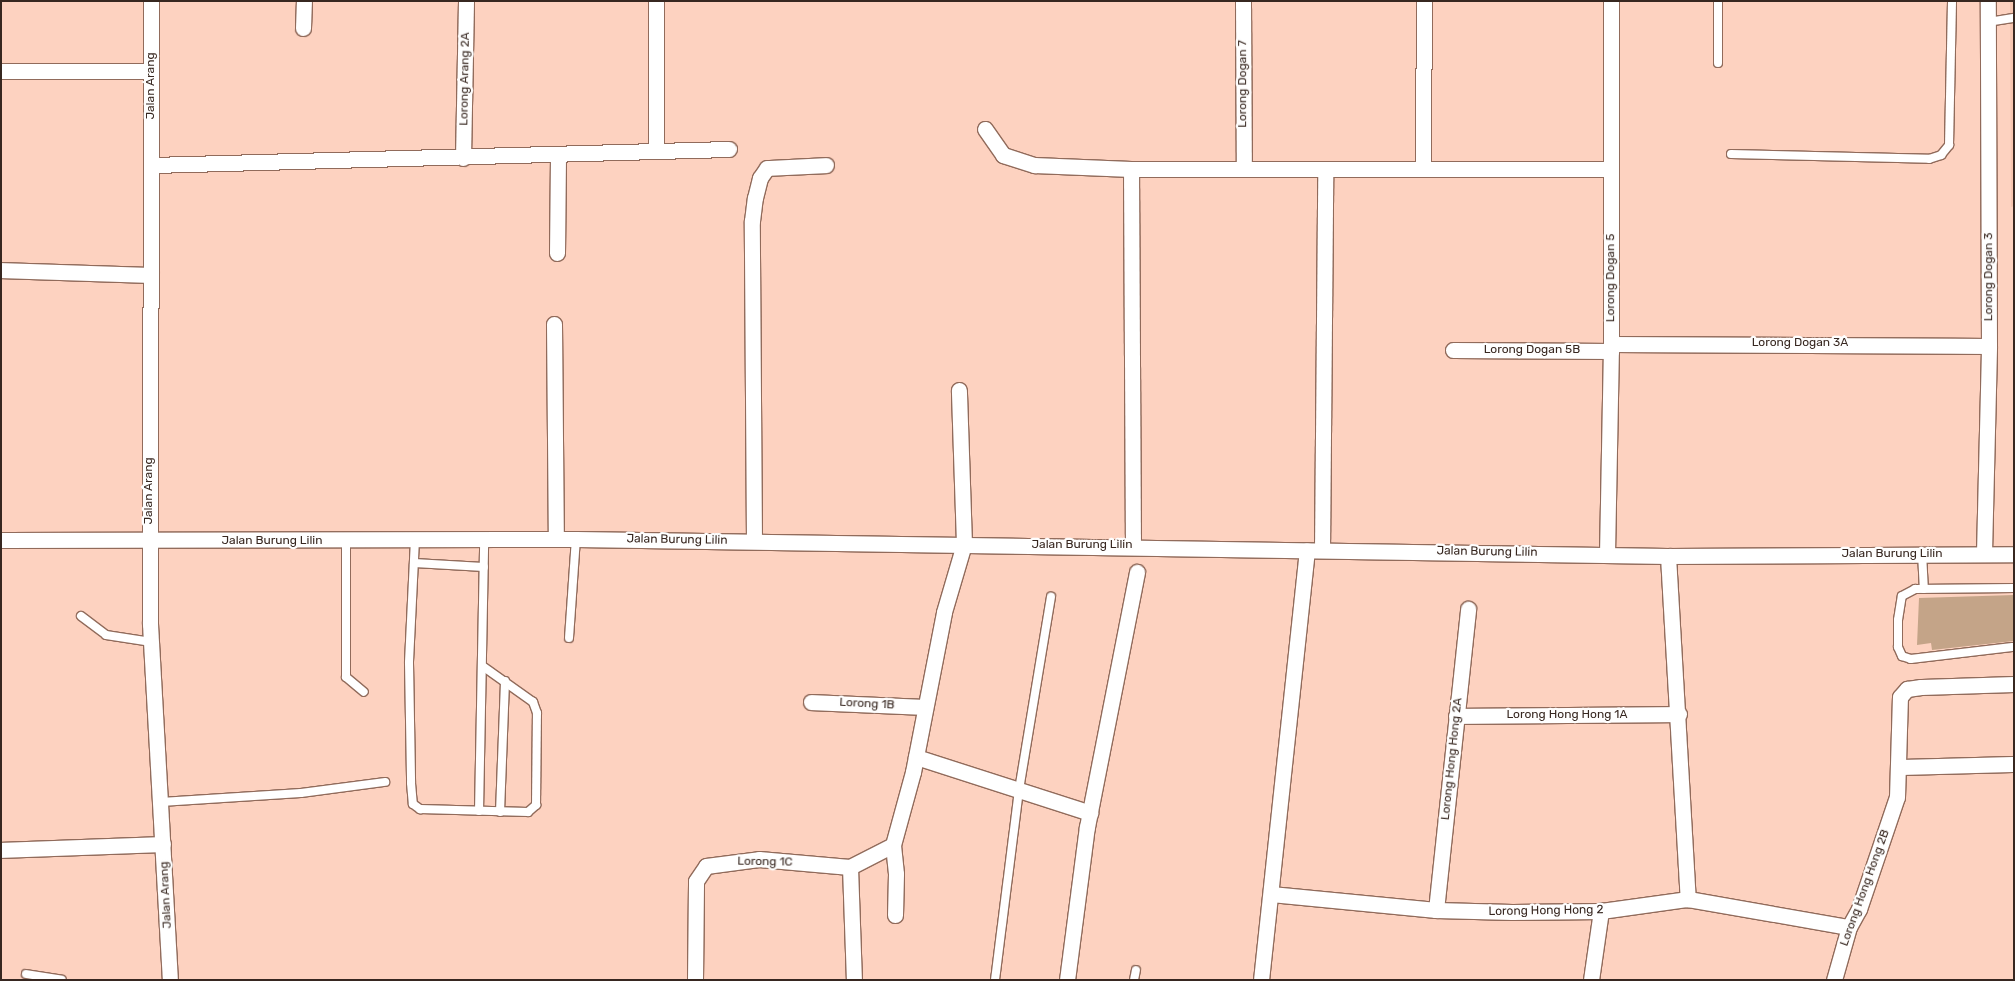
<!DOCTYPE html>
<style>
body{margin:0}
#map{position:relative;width:2015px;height:981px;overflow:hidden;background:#fdd2c0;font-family:Rubik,sans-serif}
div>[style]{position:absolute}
.built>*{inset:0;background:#f6c5b0}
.building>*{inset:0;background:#c4a488}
.roads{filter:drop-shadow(1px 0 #916b5b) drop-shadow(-1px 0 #916b5b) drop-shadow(0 1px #916b5b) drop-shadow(0 -1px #916b5b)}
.service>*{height:8px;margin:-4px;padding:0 4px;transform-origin:4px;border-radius:4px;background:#fff}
.minor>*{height:15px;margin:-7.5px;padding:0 7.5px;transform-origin:7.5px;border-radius:7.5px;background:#fff}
span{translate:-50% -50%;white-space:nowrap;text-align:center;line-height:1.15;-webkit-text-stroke:4.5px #fefefe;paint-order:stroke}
.street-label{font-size:12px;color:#372720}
.frame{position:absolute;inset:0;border:2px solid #372720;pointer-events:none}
</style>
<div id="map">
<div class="built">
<div style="clip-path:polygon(2010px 1px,2014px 1px,2014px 206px,2011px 207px)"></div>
</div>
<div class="building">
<div style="clip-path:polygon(2014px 595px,2014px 641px,1932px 650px,1931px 643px,1917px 645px,1919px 598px)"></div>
</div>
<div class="roads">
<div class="service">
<div style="left:1988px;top:22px;width:26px;rotate:-9deg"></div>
<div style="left:1718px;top:63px;width:62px;rotate:-90deg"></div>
<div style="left:1731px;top:154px;width:198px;rotate:1.4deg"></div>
<div style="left:1929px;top:159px;width:13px;rotate:-18deg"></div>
<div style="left:1941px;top:155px;width:13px;rotate:-51deg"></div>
<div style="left:1949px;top:145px;width:144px;rotate:-88.8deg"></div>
<div style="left:415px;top:539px;width:124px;rotate:92.8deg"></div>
<div style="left:409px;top:663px;width:120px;rotate:89deg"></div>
<div style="left:411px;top:783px;width:21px;rotate:85deg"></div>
<div style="left:413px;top:804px;width:9px;rotate:36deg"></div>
<div style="left:420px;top:809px;width:108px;rotate:1.6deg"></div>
<div style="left:528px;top:812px;width:11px;rotate:-41deg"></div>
<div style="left:536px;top:805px;width:92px;rotate:-89.4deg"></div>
<div style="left:537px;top:713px;width:12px;rotate:-110deg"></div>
<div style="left:533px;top:702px;width:60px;rotate:-144.5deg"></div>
<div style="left:346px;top:542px;width:135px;rotate:90deg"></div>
<div style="left:346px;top:677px;width:23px;rotate:40deg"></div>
<div style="left:1922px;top:553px;width:36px;rotate:87deg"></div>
<div style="left:414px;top:563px;width:70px;rotate:3.3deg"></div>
<div style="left:81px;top:616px;width:31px;rotate:37deg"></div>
<div style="left:106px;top:635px;width:46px;rotate:8.8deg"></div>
<div style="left:569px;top:638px;width:99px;rotate:-86deg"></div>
<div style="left:2012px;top:647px;width:102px;rotate:173.2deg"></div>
<div style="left:1911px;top:659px;width:9px;rotate:-162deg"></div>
<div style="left:1902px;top:656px;width:10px;rotate:-114deg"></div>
<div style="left:1898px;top:647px;width:27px;rotate:-90deg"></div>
<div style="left:1898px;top:620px;width:24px;rotate:-81deg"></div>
<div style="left:1902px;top:596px;width:15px;rotate:-28deg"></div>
<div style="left:1915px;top:589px;width:99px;rotate:-0.6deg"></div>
<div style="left:161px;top:802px;width:140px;rotate:-3.7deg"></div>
<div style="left:301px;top:793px;width:85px;rotate:-7.5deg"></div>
<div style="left:479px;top:811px;width:271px;rotate:-88.9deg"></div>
<div style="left:500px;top:812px;width:131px;rotate:-87.8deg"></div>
<div style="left:26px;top:974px;width:36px;rotate:9deg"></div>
<div style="left:995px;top:980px;width:192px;rotate:-82.8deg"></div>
<div style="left:1019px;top:790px;width:196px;rotate:-80.6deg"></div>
<div style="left:1134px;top:980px;width:10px;rotate:-79deg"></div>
</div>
<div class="minor">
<div style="left:151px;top:1px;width:623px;rotate:90.09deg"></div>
<div style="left:150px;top:624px;width:357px;rotate:86.8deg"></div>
<div style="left:656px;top:1px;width:150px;rotate:90deg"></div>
<div style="left:1243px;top:1px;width:167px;rotate:89.7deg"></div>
<div style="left:303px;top:28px;width:27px;rotate:-88deg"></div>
<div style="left:1px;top:71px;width:150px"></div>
<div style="left:985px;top:129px;width:32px;rotate:55deg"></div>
<div style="left:1003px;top:155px;width:33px;rotate:18deg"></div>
<div style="left:1034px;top:165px;width:97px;rotate:2.4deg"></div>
<div style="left:1131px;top:169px;width:479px"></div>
<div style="left:463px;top:158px;width:157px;rotate:-88.9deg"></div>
<div style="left:152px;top:165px;width:577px;rotate:-1.59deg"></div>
<div style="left:1423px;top:168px;width:167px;rotate:-89.7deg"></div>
<div style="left:1131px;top:169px;width:376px;rotate:89.7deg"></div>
<div style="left:557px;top:253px;width:98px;rotate:-89.4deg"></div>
<div style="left:1px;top:270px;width:150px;rotate:1.9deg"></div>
<div style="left:554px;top:324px;width:215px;rotate:89.5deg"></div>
<div style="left:1611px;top:344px;width:378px;rotate:0.3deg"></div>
<div style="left:1453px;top:350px;width:158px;rotate:0.4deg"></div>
<div style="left:1px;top:540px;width:575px;rotate:-0.1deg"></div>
<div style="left:576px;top:539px;width:1092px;rotate:0.89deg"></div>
<div style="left:1668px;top:556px;width:346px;rotate:-0.3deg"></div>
<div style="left:754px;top:541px;width:320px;rotate:-90.4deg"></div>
<div style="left:752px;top:221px;width:23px;rotate:-83deg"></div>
<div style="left:755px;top:198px;width:21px;rotate:-76deg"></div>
<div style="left:760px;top:178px;width:12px;rotate:-55deg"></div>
<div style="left:767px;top:168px;width:59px;rotate:-2.9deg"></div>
<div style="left:1322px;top:550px;width:381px;rotate:-89.5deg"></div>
<div style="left:1984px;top:553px;width:207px;rotate:-88.6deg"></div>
<div style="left:1989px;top:346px;width:345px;rotate:-90.2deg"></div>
<div style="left:1607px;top:554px;width:203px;rotate:-88.9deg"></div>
<div style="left:1611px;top:351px;width:350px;rotate:-90deg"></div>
<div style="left:1668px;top:556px;width:344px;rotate:86.7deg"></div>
<div style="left:811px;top:702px;width:113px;rotate:2.5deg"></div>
<div style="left:1456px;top:716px;width:223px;rotate:-0.5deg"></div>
<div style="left:916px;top:757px;width:183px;rotate:17.8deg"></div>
<div style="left:1899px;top:767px;width:115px;rotate:-1.5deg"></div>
<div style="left:893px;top:845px;width:29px;rotate:84deg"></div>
<div style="left:896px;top:874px;width:41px;rotate:91.4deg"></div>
<div style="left:1px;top:850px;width:162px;rotate:-2.1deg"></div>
<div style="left:850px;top:867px;width:48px;rotate:-27.1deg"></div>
<div style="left:893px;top:845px;width:76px;rotate:-74.7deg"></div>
<div style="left:913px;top:772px;width:163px;rotate:-79deg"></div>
<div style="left:944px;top:612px;width:71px;rotate:-73.6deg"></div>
<div style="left:964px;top:544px;width:154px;rotate:-91.9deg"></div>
<div style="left:850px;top:867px;width:113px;rotate:88deg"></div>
<div style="left:1271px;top:894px;width:166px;rotate:5.5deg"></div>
<div style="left:1436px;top:910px;width:76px;rotate:1.5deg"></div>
<div style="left:1512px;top:912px;width:89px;rotate:-0.6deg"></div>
<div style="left:1601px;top:911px;width:88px;rotate:-7.9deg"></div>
<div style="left:1688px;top:899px;width:163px;rotate:9.9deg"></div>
<div style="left:1436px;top:910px;width:303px;rotate:-83.9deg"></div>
<div style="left:695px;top:980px;width:99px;rotate:-89.4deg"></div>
<div style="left:696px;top:881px;width:18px;rotate:-56deg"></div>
<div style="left:706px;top:866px;width:53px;rotate:-7.5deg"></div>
<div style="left:759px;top:859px;width:91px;rotate:5deg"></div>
<div style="left:1067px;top:980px;width:154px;rotate:-82.6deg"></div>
<div style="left:1087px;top:827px;width:260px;rotate:-78.9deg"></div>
<div style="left:1261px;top:980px;width:432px;rotate:-83.9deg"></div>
<div style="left:1591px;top:980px;width:70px;rotate:-81.8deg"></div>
<div style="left:1834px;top:980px;width:55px;rotate:-74.2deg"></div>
<div style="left:1849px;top:927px;width:21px;rotate:-61deg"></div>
<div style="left:1859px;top:909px;width:118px;rotate:-71.3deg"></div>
<div style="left:1897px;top:797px;width:100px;rotate:-88.3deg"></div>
<div style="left:1900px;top:697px;width:11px;rotate:-49deg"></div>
<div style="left:1907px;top:689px;width:14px;rotate:-8deg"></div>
<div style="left:1921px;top:687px;width:93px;rotate:-1.8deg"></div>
</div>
</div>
<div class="street-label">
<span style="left:465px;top:79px;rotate:-89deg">Lorong Arang 2A</span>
<span style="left:1243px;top:84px;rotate:-90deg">Lorong Dogan 7</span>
<span style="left:151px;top:86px;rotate:-90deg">Jalan Arang</span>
<span style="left:1989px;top:277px;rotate:-90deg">Lorong Dogan 3</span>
<span style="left:1611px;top:278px;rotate:-90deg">Lorong Dogan 5</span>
<span style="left:1800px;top:343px">Lorong Dogan 3A</span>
<span style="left:1532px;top:350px">Lorong Dogan 5B</span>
<span style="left:149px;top:491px;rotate:-90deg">Jalan Arang</span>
<span style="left:677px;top:540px;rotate:1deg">Jalan Burung Lilin</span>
<span style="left:272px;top:541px">Jalan Burung Lilin</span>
<span style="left:1082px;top:545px">Jalan Burung Lilin</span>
<span style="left:1487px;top:552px;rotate:1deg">Jalan Burung Lilin</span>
<span style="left:1892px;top:554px">Jalan Burung Lilin</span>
<span style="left:867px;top:704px;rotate:3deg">Lorong 1B</span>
<span style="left:1567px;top:715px">Lorong Hong Hong 1A</span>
<span style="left:1452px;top:759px;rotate:-84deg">Lorong Hong Hong 2A</span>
<span style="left:765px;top:862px;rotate:1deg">Lorong 1C</span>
<span style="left:1865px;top:888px;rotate:-70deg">Lorong Hong Hong 2B</span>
<span style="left:166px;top:895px;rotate:-93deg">Jalan Arang</span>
<span style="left:1546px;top:911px;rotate:-1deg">Lorong Hong Hong 2</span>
</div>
<div class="frame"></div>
</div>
